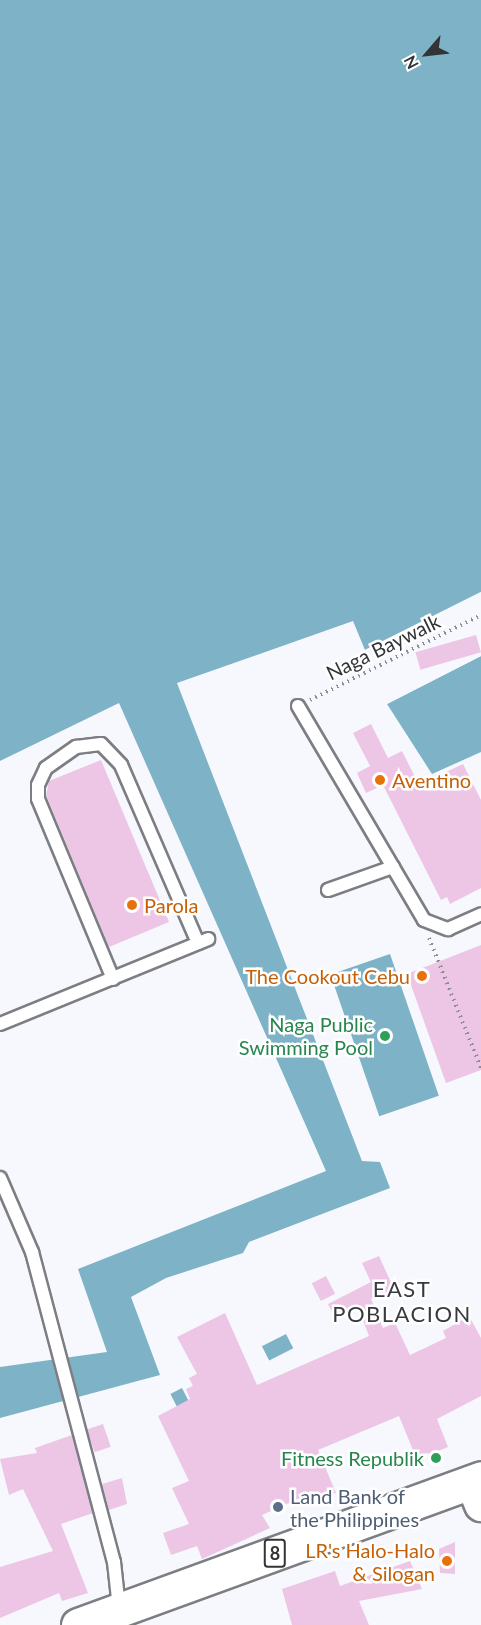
<!DOCTYPE html>
<style>
body{margin:0}
#map{position:relative;width:481px;height:1625px;overflow:hidden;background:#f6f8fd;font-family:Lato,sans-serif}
div>[style]{position:absolute}
.water>*{inset:0;background:#7eb2c6;transform-origin:0 0}
.pier>*{inset:0;background:#f6f8fd}
.building>*{inset:0;background:#edc5e5;transform-origin:0 0}
.path>*{height:4px;margin-top:-2px;transform-origin:0;background:repeating-linear-gradient(90deg,#8d8e92 0 1.5px,transparent 0 6px)}
.roads{filter:drop-shadow(2px 0 #7d7e83) drop-shadow(-2px 0 #7d7e83) drop-shadow(0 2px #7d7e83) drop-shadow(0 -2px #7d7e83)}
.lane>*{height:12px;margin:-6px;padding:0 6px;transform-origin:6px;border-radius:6px;background:#fff}
.secondary>*{height:33px;margin:-16.5px;padding:0 16.5px;transform-origin:16.5px;border-radius:16.5px;background:#fff}
.highway>*{height:33px;margin:-16.5px;padding:0 16.5px;transform-origin:16.5px;border-radius:16.5px;background:#fff}
.dots>*{width:16px;height:16px;translate:-50% -50%;box-sizing:border-box;border:3px solid #fff;border-radius:50%}
span{translate:-50% -50%;white-space:nowrap;text-align:center;line-height:1.15;-webkit-text-stroke:5px #fff;paint-order:stroke}
.shield-label span{padding:2px 4px;background:#fff;border:2px solid;border-radius:4px;-webkit-text-stroke-width:0}
.shield-label{font-size:18px;color:#333436;font-weight:700}
.street-label{font-size:20px;color:#333436}
.food-label{font-size:20px;color:#c56008}
.left{translate:0 -50%;text-align:left}
.right{translate:-100% -50%;text-align:right}
.leisure-label{font-size:20px;color:#27864d}
.service-label{font-size:20px;color:#4e5e75}
.quarter-label{font-size:22px;color:#393a3e;letter-spacing:1.5px}
.north{position:absolute;left:397px;top:24px;width:60px;height:60px;-webkit-text-stroke:4px #fff;paint-order:stroke;rotate:242deg;font-size:16px;font-weight:700;line-height:24px;text-align:center;color:#333436}
.north::after{content:'';display:block;margin:auto;width:21px;height:27px;background:#333436;clip-path:polygon(50% 0,100% 100%,50% 72%,0 100%)}
</style>
<div id="map">
<div class="water">
<div style="clip-path:polygon(0 0,481px 0,481px 592px,365px 650px,353px 621px,177px 683px,362px 1161px,380px 1162px,390px 1188px,249px 1242px,243px 1253px,166px 1278px,131px 1297px,160px 1375px,0 1418px,0 1367px,107px 1352px,78px 1269px,326px 1171px,119px 703px,0 761px)"></div>
<div style="clip-path:polygon(481px 656px,481px 752px,432px 774px,387px 704px)"></div>
<div style="left:390px;top:954px;width:150px;height:63px;rotate:71deg"></div>
<div style="left:286px;top:1334px;width:16px;height:27px;rotate:63deg"></div>
<div style="left:182px;top:1388px;width:35px;height:13px;rotate:63deg"></div>
</div>
<div class="pier">
<div style="clip-path:polygon(481px 592px,481px 595px,367px 653px,365px 650px)"></div>
<div style="clip-path:polygon(481px 653px,481px 656px,387px 704px,386px 701px)"></div>
</div>
<div class="building">
<div style="left:476px;top:635px;width:18px;height:63px;rotate:74deg"></div>
<div style="clip-path:polygon(371px 724px,388px 758px,402px 751px,419px 785px,463px 764px,481px 800px,481px 888px,450px 904px,447px 897px,441px 900px,383px 785px,366px 793px,357px 773px,370px 766px,353px 733px)"></div>
<div style="clip-path:polygon(101px 760px,169px 922px,109px 947px,46px 795px,49px 781px)"></div>
<div style="clip-path:polygon(481px 945px,481px 1070px,446px 1083px,407px 974px)"></div>
<div style="clip-path:polygon(379px 1256px,394px 1289px,371px 1299px,383px 1328px,395px 1323px,410px 1355px,446px 1338px,443px 1331px,469px 1316px,481px 1338px,481px 1396px,437px 1419px,448px 1447px,417px 1460px,399px 1416px,318px 1450px,336px 1493px,312px 1502px,309px 1494px,262px 1515px,270px 1528px,202px 1559px,197px 1546px,171px 1555px,163px 1533px,189px 1524px,172px 1488px,189px 1481px,158px 1416px,190px 1399px,186px 1389px,193px 1386px,189px 1378px,197px 1374px,177px 1337px,225px 1313px,257px 1385px,369px 1336px,357px 1305px,334px 1316px,328px 1304px,371px 1282px,362px 1263px)"></div>
<div style="left:326px;top:1276px;width:20px;height:16px;rotate:63deg"></div>
<div style="left:103px;top:1424px;width:24px;height:17px;rotate:71deg"></div>
<div style="clip-path:polygon(72px 1435px,93px 1513px,61px 1524px,88px 1593px,62px 1601px,59px 1593px,0 1618px,0 1567px,53px 1551px,23px 1489px,9px 1495px,0 1459px,37px 1453px,35px 1448px)"></div>
<div style="clip-path:polygon(122px 1478px,127px 1504px,109px 1510px,102px 1484px)"></div>
<div style="clip-path:polygon(455px 1542px,455px 1574px,440px 1573px,439px 1549px)"></div>
<div style="clip-path:polygon(410px 1561px,422px 1589px,359px 1601px,369px 1625px,292px 1625px,282px 1589px,335px 1571px,340px 1586px)"></div>
</div>
<div class="path">
<div style="left:310px;top:700px;width:191px;rotate:-26.4deg"></div>
<div style="left:429px;top:938px;width:140px;rotate:68.2deg"></div>
</div>
<div class="roads">
<div class="lane">
<div style="left:298px;top:706px;width:248px;rotate:59.5deg"></div>
<div style="left:424px;top:920px;width:26px;rotate:21deg"></div>
<div style="left:448px;top:929px;width:36px;rotate:-24deg"></div>
<div style="left:328px;top:890px;width:69px;rotate:-19.5deg"></div>
<div style="left:113px;top:979px;width:195px;rotate:-112.6deg"></div>
<div style="left:38px;top:799px;width:14px;rotate:-90deg"></div>
<div style="left:38px;top:785px;width:19px;rotate:-65deg"></div>
<div style="left:46px;top:768px;width:37px;rotate:-35deg"></div>
<div style="left:76px;top:747px;width:25px;rotate:-7deg"></div>
<div style="left:101px;top:744px;width:29px;rotate:46deg"></div>
<div style="left:121px;top:765px;width:194px;rotate:66.6deg"></div>
<div style="left:0;top:1024px;width:225px;rotate:-22.2deg"></div>
<div style="left:0;top:1178px;width:81px;rotate:66.6deg"></div>
<div style="left:32px;top:1252px;width:321px;rotate:75.2deg"></div>
<div style="left:114px;top:1562px;width:46px;rotate:83.8deg"></div>
</div>
<div class="secondary">
<div style="left:472px;top:1482px;width:24px;rotate:68deg"></div>
</div>
<div class="highway">
<div style="left:78px;top:1625px;width:429px;rotate:-20deg"></div>
</div>
</div>
<div class="dots">
<div style="left:380px;top:780px;background:#e8710a"></div>
<div style="left:132px;top:905px;background:#e8710a"></div>
<div style="left:422px;top:976px;background:#e8710a"></div>
<div style="left:385px;top:1036px;background:#2e9e5b"></div>
<div style="left:436px;top:1458px;background:#2e9e5b"></div>
<div style="left:278px;top:1507px;background:#5c6f8a"></div>
<div style="left:447px;top:1561px;background:#e8710a"></div>
</div>
<div class="shield-label">
<span style="left:275px;top:1553px">8</span>
</div>
<div class="street-label">
<span style="left:383px;top:647px;rotate:-26deg">Naga Baywalk</span>
</div>
<div class="food-label">
<span class="left" style="left:392px;top:780px">Aventino</span>
<span class="left" style="left:144px;top:905px">Parola</span>
<span class="right" style="left:410px;top:976px">The Cookout Cebu</span>
<span class="right" style="left:435px;top:1562px">LR's Halo-Halo<br>&amp; Silogan</span>
</div>
<div class="leisure-label">
<span class="right" style="left:373px;top:1036px">Naga Public<br>Swimming Pool</span>
<span class="right" style="left:424px;top:1458px">Fitness Republik</span>
</div>
<div class="service-label">
<span class="left" style="left:290px;top:1508px">Land Bank of<br>the Philippines</span>
</div>
<div class="quarter-label">
<span style="left:402px;top:1301px">EAST<br>POBLACION</span>
</div>
<div class="north">N</div>
</div>
